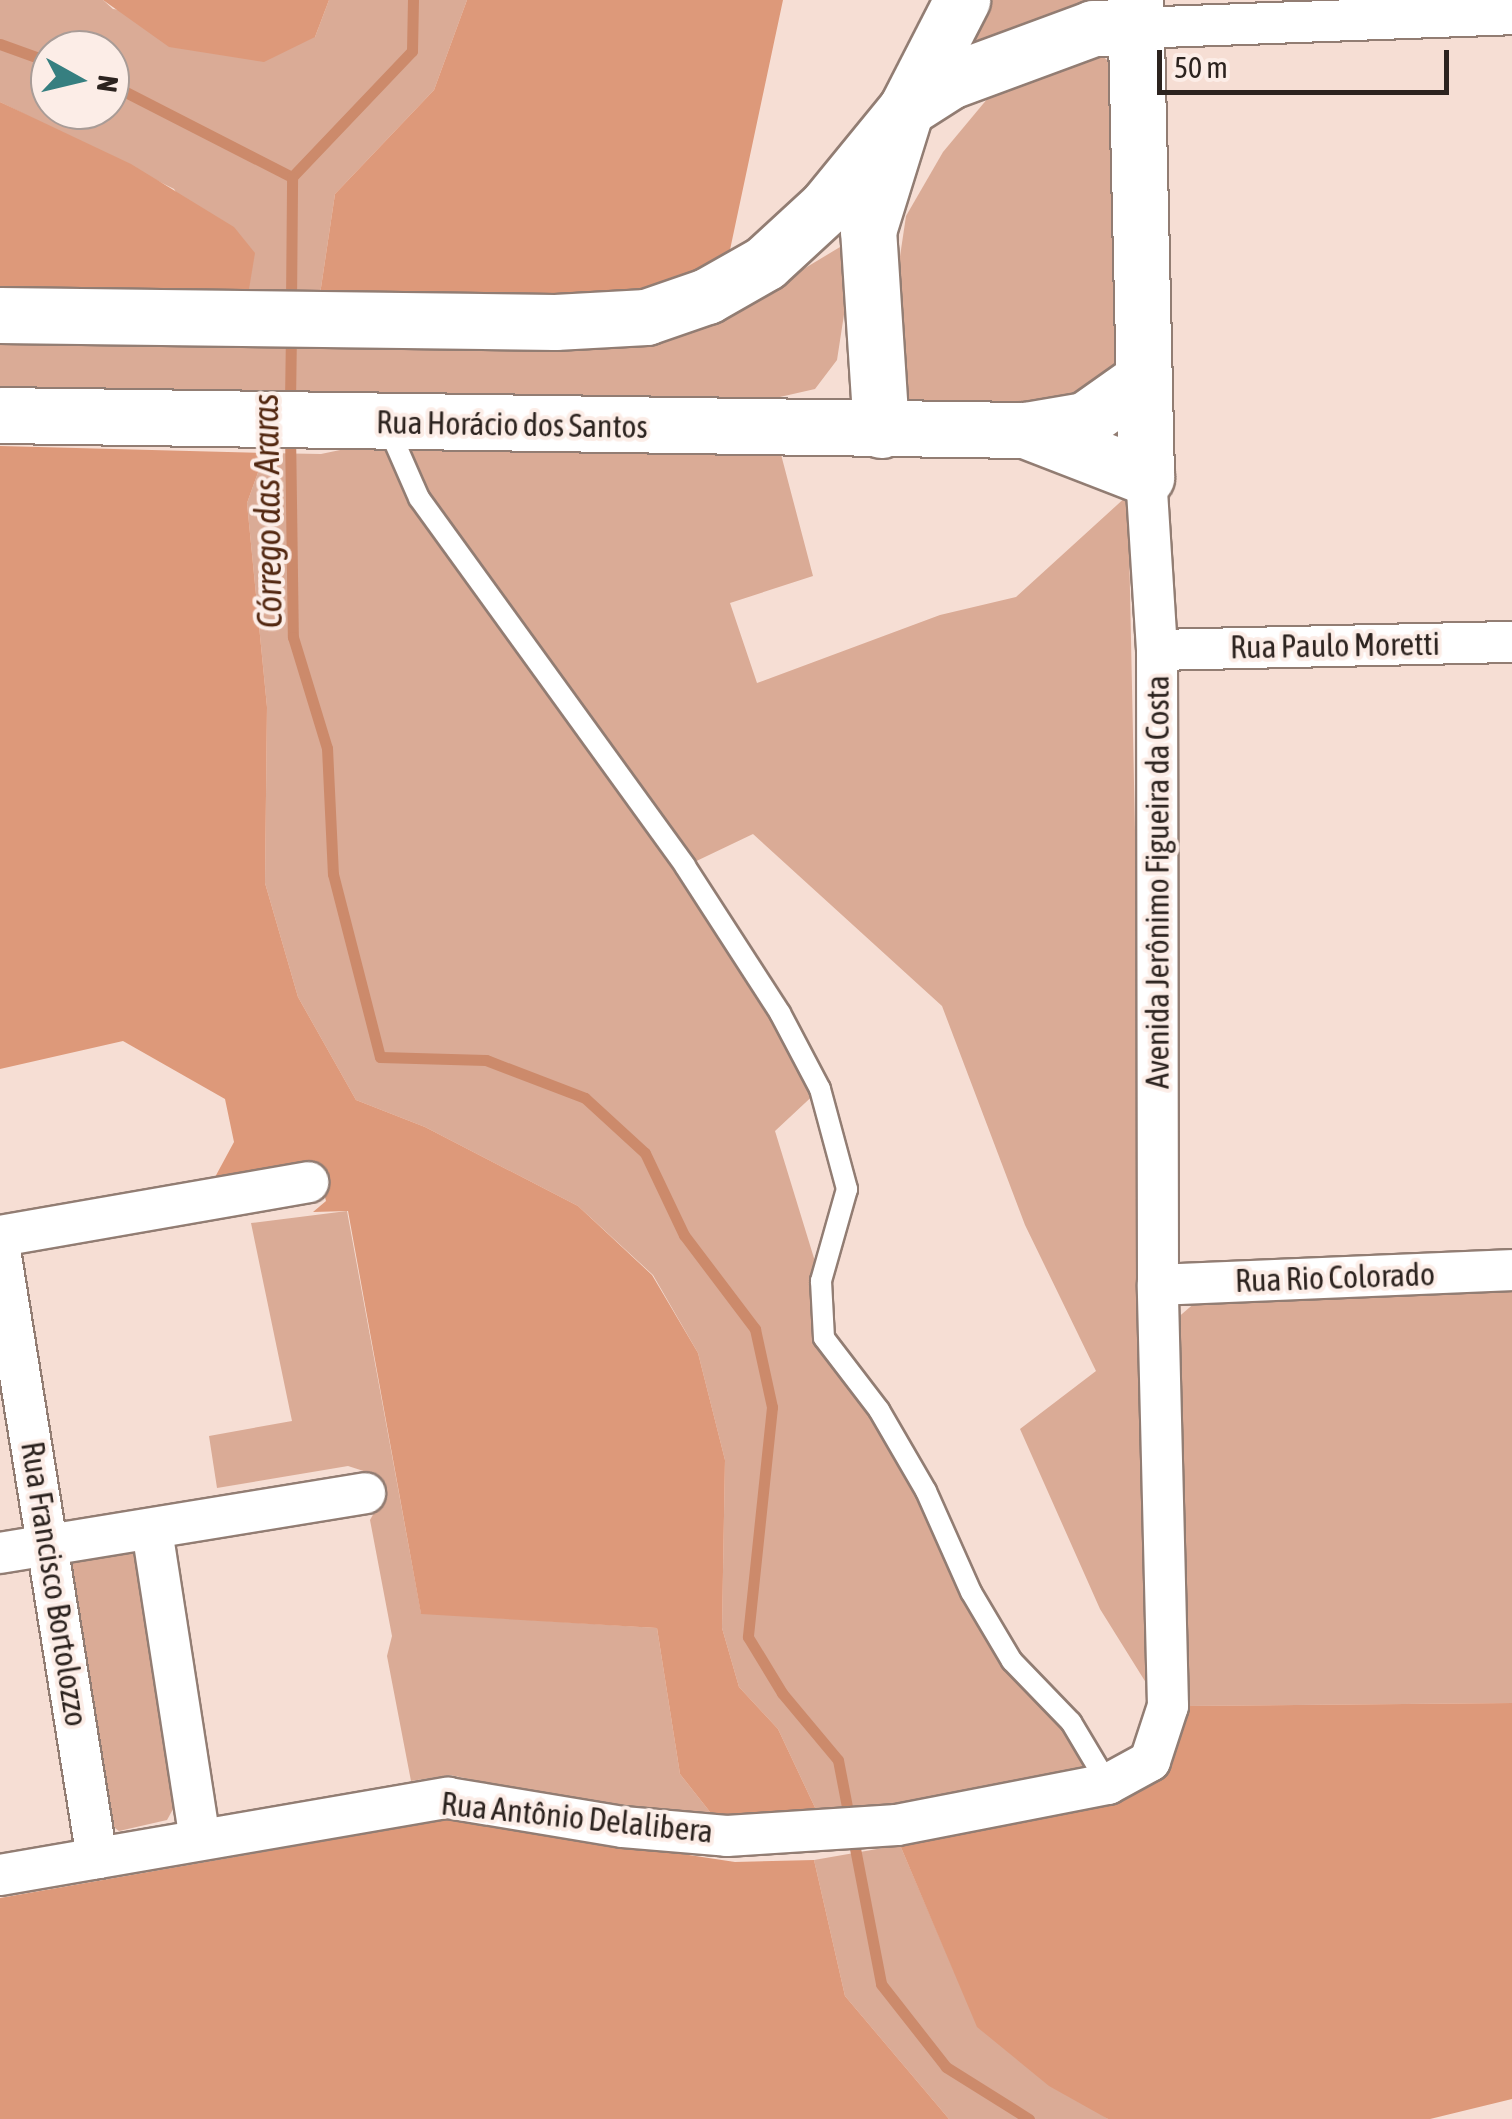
<!DOCTYPE html>
<meta charset="utf-8">
<style>
body{margin:0}
#map{position:relative;width:1512px;height:2119px;overflow:hidden;background:#f6ded4;font-family:"Asap Condensed",sans-serif}
div>[style]{position:absolute}
.green>*{inset:0;background:#daab96}
.forest>*{inset:0;background:#dd997a}
.stream>*{height:11px;margin:-5.5px;padding:0 5.5px;transform-origin:5.5px;border-radius:5.5px;background:#cc8a6b}
.roads{filter:drop-shadow(2px 0 #927d73) drop-shadow(-2px 0 #927d73) drop-shadow(0 2px #927d73) drop-shadow(0 -2px #927d73)}
.lane>*{height:20px;margin:-10px;padding:0 10px;transform-origin:10px;border-radius:10px;background:#fff}
.street>*{height:40px;margin:-20px;padding:0 20px;transform-origin:20px;border-radius:20px;background:#fff}
.secondary>*{height:55px;margin:-27.5px;padding:0 27.5px;transform-origin:27.5px;border-radius:27.5px;background:#fff}
span{translate:-50% -50%;white-space:nowrap;text-align:center;line-height:1.15;-webkit-text-stroke:8px #fcede7;paint-order:stroke}
.street-label{font-size:32px;color:#2c231f}
.water-label{font-size:35px;color:#522710;font-style:italic}
.north{position:absolute;left:30px;top:30px;width:100px;height:100px;box-sizing:border-box;background:#fcede7;border:2px solid #a99c97;border-radius:50%;rotate:98deg;font-size:28px;font-weight:700;line-height:40px;text-align:center;color:#2c231f}
.north::after{content:'';display:block;margin:auto;width:35px;height:45px;background:#367f80;clip-path:polygon(50% 0,100% 100%,50% 72%,0 100%)}
.scale{position:absolute;left:1157px;top:50px;width:292px;height:45px;box-sizing:border-box;border:5px solid #2c231f;border-top:0;padding-left:12px;font-size:30px;line-height:35px;white-space:nowrap;color:#2c231f;-webkit-text-stroke:8px #fcede7;paint-order:stroke}
</style>
<div id="map">
<div class="green">
<div style="clip-path:polygon(evenodd,0 0,103px 0,113px 9px,315px 37px,329px 0,467px 0,434px 90px,335px 194px,319px 301px,247px 301px,174px 189px,0 102px,0 0,50px 50px,110px 50px,110px 110px,50px 110px,50px 50px)"></div>
<div style="clip-path:polygon(978px 0,1094px 0,972px 45px,963px 33px)"></div>
<div style="clip-path:polygon(1096px 51px,1122px 72px,1128px 373px,1083px 410px,912px 409px,894px 388px,890px 324px,906px 216px,943px 152px,998px 86px)"></div>
<div style="clip-path:polygon(845px 244px,851px 269px,837px 360px,815px 389px,771px 399px,0 394px,0 339px,777px 285px)"></div>
<div style="clip-path:polygon(393px 439px,778px 443px,813px 576px,730px 603px,757px 683px,940px 615px,1016px 597px,1128px 495px,1153px 1694px,1100px 1609px,1020px 1429px,1096px 1371px,1025px 1225px,942px 1006px,753px 834px,686px 866px,820px 1089px,775px 1131px,821px 1281px,824px 1338px,879px 1410px,970px 1592px,1097px 1765px,894px 1807px,818px 1814px,778px 1729px,739px 1687px,722px 1628px,725px 1460px,698px 1353px,653px 1275px,578px 1206px,425px 1127px,356px 1100px,298px 997px,265px 883px,267px 707px,247px 503px,265px 453px,321px 454px)"></div>
<div style="clip-path:polygon(347px 1211px,421px 1613px,657px 1628px,680px 1774px,714px 1817px,627px 1812px,450px 1775px,411px 1781px,387px 1656px,392px 1636px,370px 1520px,380px 1502px,373px 1474px,348px 1466px,217px 1488px,209px 1436px,292px 1421px,251px 1223px)"></div>
<div style="clip-path:polygon(1512px 1291px,1512px 1703px,1186px 1706px,1175px 1320px,1197px 1301px)"></div>
<div style="clip-path:polygon(126px 1546px,135px 1556px,177px 1802px,167px 1820px,119px 1831px,108px 1823px,69px 1569px,76px 1553px)"></div>
<div style="clip-path:polygon(900px 1845px,978px 2027px,1108px 2119px,949px 2119px,845px 1996px,814px 1860px)"></div>
</div>
<div class="forest">
<div style="clip-path:polygon(103px 0,329px 0,315px 37px,264px 62px,169px 47px)"></div>
<div style="clip-path:polygon(467px 0,783px 0,727px 264px,641px 299px,319px 301px,335px 194px,434px 90px)"></div>
<div style="clip-path:polygon(0 102px,131px 164px,234px 227px,255px 253px,247px 301px,0 297px)"></div>
<div style="clip-path:polygon(0 446px,265px 453px,247px 503px,267px 707px,265px 883px,298px 997px,356px 1100px,425px 1127px,578px 1206px,652px 1275px,698px 1353px,725px 1460px,722px 1628px,739px 1687px,778px 1729px,818px 1814px,714px 1817px,680px 1774px,657px 1628px,421px 1614px,348px 1211px,313px 1212px,326px 1201px,318px 1170px,295px 1163px,214px 1179px,234px 1142px,225px 1099px,123px 1041px,0 1069px)"></div>
<div style="clip-path:polygon(1512px 1703px,1512px 2099px,1430px 2119px,1108px 2119px,1049px 2086px,977px 2027px,900px 1845px,1116px 1803px,1160px 1769px,1186px 1706px)"></div>
<div style="clip-path:polygon(452px 1819px,735px 1862px,814px 1860px,845px 1996px,949px 2119px,0 2119px,0 1898px)"></div>
</div>
<div class="stream">
<div style="left:0;top:44px;width:53px;rotate:19.8deg"></div>
<div style="left:110px;top:84px;width:204px;rotate:27.1deg"></div>
<div style="left:292px;top:177px;width:174px;rotate:-46.4deg"></div>
<div style="left:412px;top:51px;width:51px;rotate:-88.9deg"></div>
<div style="left:291px;top:303px;width:126px;rotate:-89.5deg"></div>
<div style="left:290px;top:403px;width:72px;rotate:-89.2deg"></div>
<div style="left:290px;top:431px;width:206px;rotate:89.2deg"></div>
<div style="left:293px;top:637px;width:116px;rotate:73deg"></div>
<div style="left:327px;top:748px;width:126px;rotate:87.3deg"></div>
<div style="left:333px;top:874px;width:189px;rotate:75.6deg"></div>
<div style="left:380px;top:1057px;width:106px;rotate:1.6deg"></div>
<div style="left:486px;top:1060px;width:106px;rotate:21deg"></div>
<div style="left:585px;top:1098px;width:81px;rotate:42.5deg"></div>
<div style="left:645px;top:1153px;width:91px;rotate:64.6deg"></div>
<div style="left:684px;top:1235px;width:118px;rotate:52.9deg"></div>
<div style="left:755px;top:1329px;width:80px;rotate:77.7deg"></div>
<div style="left:772px;top:1407px;width:231px;rotate:96deg"></div>
<div style="left:748px;top:1637px;width:66px;rotate:58.7deg"></div>
<div style="left:782px;top:1693px;width:87px;rotate:50.1deg"></div>
<div style="left:838px;top:1760px;width:228px;rotate:79.1deg"></div>
<div style="left:881px;top:1984px;width:105px;rotate:51.9deg"></div>
<div style="left:946px;top:2067px;width:98px;rotate:32.1deg"></div>
</div>
<div class="roads">
<div class="lane">
<div style="left:387px;top:425px;width:80px;rotate:66.3deg"></div>
<div style="left:419px;top:498px;width:454px;rotate:54.1deg"></div>
<div style="left:685px;top:866px;width:175px;rotate:57.1deg"></div>
<div style="left:780px;top:1013px;width:86px;rotate:62.2deg"></div>
<div style="left:820px;top:1089px;width:104px;rotate:74.9deg"></div>
<div style="left:847px;top:1189px;width:96px;rotate:105.8deg"></div>
<div style="left:821px;top:1281px;width:57px;rotate:87deg"></div>
<div style="left:824px;top:1338px;width:91px;rotate:52.6deg"></div>
<div style="left:879px;top:1410px;width:94px;rotate:59.9deg"></div>
<div style="left:926px;top:1491px;width:111px;rotate:66deg"></div>
<div style="left:971px;top:1592px;width:80px;rotate:59.3deg"></div>
<div style="left:1012px;top:1661px;width:85px;rotate:46deg"></div>
<div style="left:1071px;top:1722px;width:72px;rotate:59.2deg"></div>
</div>
<div class="street">
<div style="left:1135px;top:28px;width:377px;rotate:-2.1deg"></div>
<div style="left:1157px;top:650px;width:355px;rotate:-1.3deg"></div>
<div style="left:0;top:1236px;width:313px;rotate:-9.9deg"></div>
<div style="left:0;top:1250px;width:616px;rotate:80.94deg"></div>
<div style="left:1158px;top:1285px;width:354px;rotate:-2.4deg"></div>
<div style="left:152px;top:1530px;width:313px;rotate:81.2deg"></div>
<div style="left:0;top:1553px;width:370px;rotate:-9.3deg"></div>
<div style="left:0;top:1875px;width:455px;rotate:-9.8deg"></div>
<div style="left:448px;top:1798px;width:177px;rotate:9.4deg"></div>
<div style="left:623px;top:1827px;width:104px;rotate:4.9deg"></div>
<div style="left:727px;top:1836px;width:170px;rotate:-3.7deg"></div>
<div style="left:897px;top:1825px;width:215px;rotate:-11deg"></div>
<div style="left:1108px;top:1784px;width:48px;rotate:-28.7deg"></div>
<div style="left:1150px;top:1761px;width:58px;rotate:-71.9deg"></div>
<div style="left:1168px;top:1706px;width:421px;rotate:-91.4deg"></div>
<div style="left:1158px;top:1285px;width:635px;rotate:-90.09deg"></div>
<div style="left:1157px;top:650px;width:173px;rotate:-93.6deg"></div>
</div>
<div class="secondary">
<div style="left:0;top:315px;width:555px;rotate:0.72deg"></div>
<div style="left:555px;top:322px;width:91px;rotate:-3.1deg"></div>
<div style="left:646px;top:317px;width:65px;rotate:-19deg"></div>
<div style="left:707px;top:296px;width:67px;rotate:-29.6deg"></div>
<div style="left:765px;top:263px;width:83px;rotate:-42.6deg"></div>
<div style="left:826px;top:207px;width:127px;rotate:-50.8deg"></div>
<div style="left:906px;top:109px;width:52px;rotate:-32.5deg"></div>
<div style="left:950px;top:81px;width:153px;rotate:-20.3deg"></div>
<div style="left:1093px;top:28px;width:42px"></div>
<div style="left:0;top:415px;width:1025px;rotate:0.84deg"></div>
<div style="left:1025px;top:430px;width:130px;rotate:21.2deg"></div>
<div style="left:1146px;top:477px;width:477px;rotate:-91.3deg"></div>
<div style="left:881px;top:430px;width:199px;rotate:-93.7deg"></div>
<div style="left:868px;top:231px;width:128px;rotate:-72.7deg"></div>
<div style="left:906px;top:109px;width:123px;rotate:-62.8deg"></div>
<div style="left:1025px;top:430px;width:61px;rotate:-9.5deg"></div>
<div style="left:1085px;top:420px;width:72px;rotate:-35.4deg"></div>
</div>
</div>
<div class="street-label">
<span style="left:512px;top:425px;rotate:1deg">Rua Horácio dos Santos</span>
<span style="left:1335px;top:646px;rotate:-1deg">Rua Paulo Moretti</span>
<span style="left:1158px;top:882px;rotate:-90deg">Avenida Jerônimo Figueira da Costa</span>
<span style="left:1335px;top:1278px;rotate:-2deg">Rua Rio Colorado</span>
<span style="left:54px;top:1584px;rotate:81deg">Rua Francisco Bortolozzo</span>
<span style="left:577px;top:1818px;rotate:6deg">Rua Antônio Delalibera</span>
</div>
<div class="water-label">
<span style="left:267px;top:511px;rotate:-91deg">Córrego das Araras</span>
</div>
<div class="north">N</div>
<div class="scale">50 m</div>
</div>
